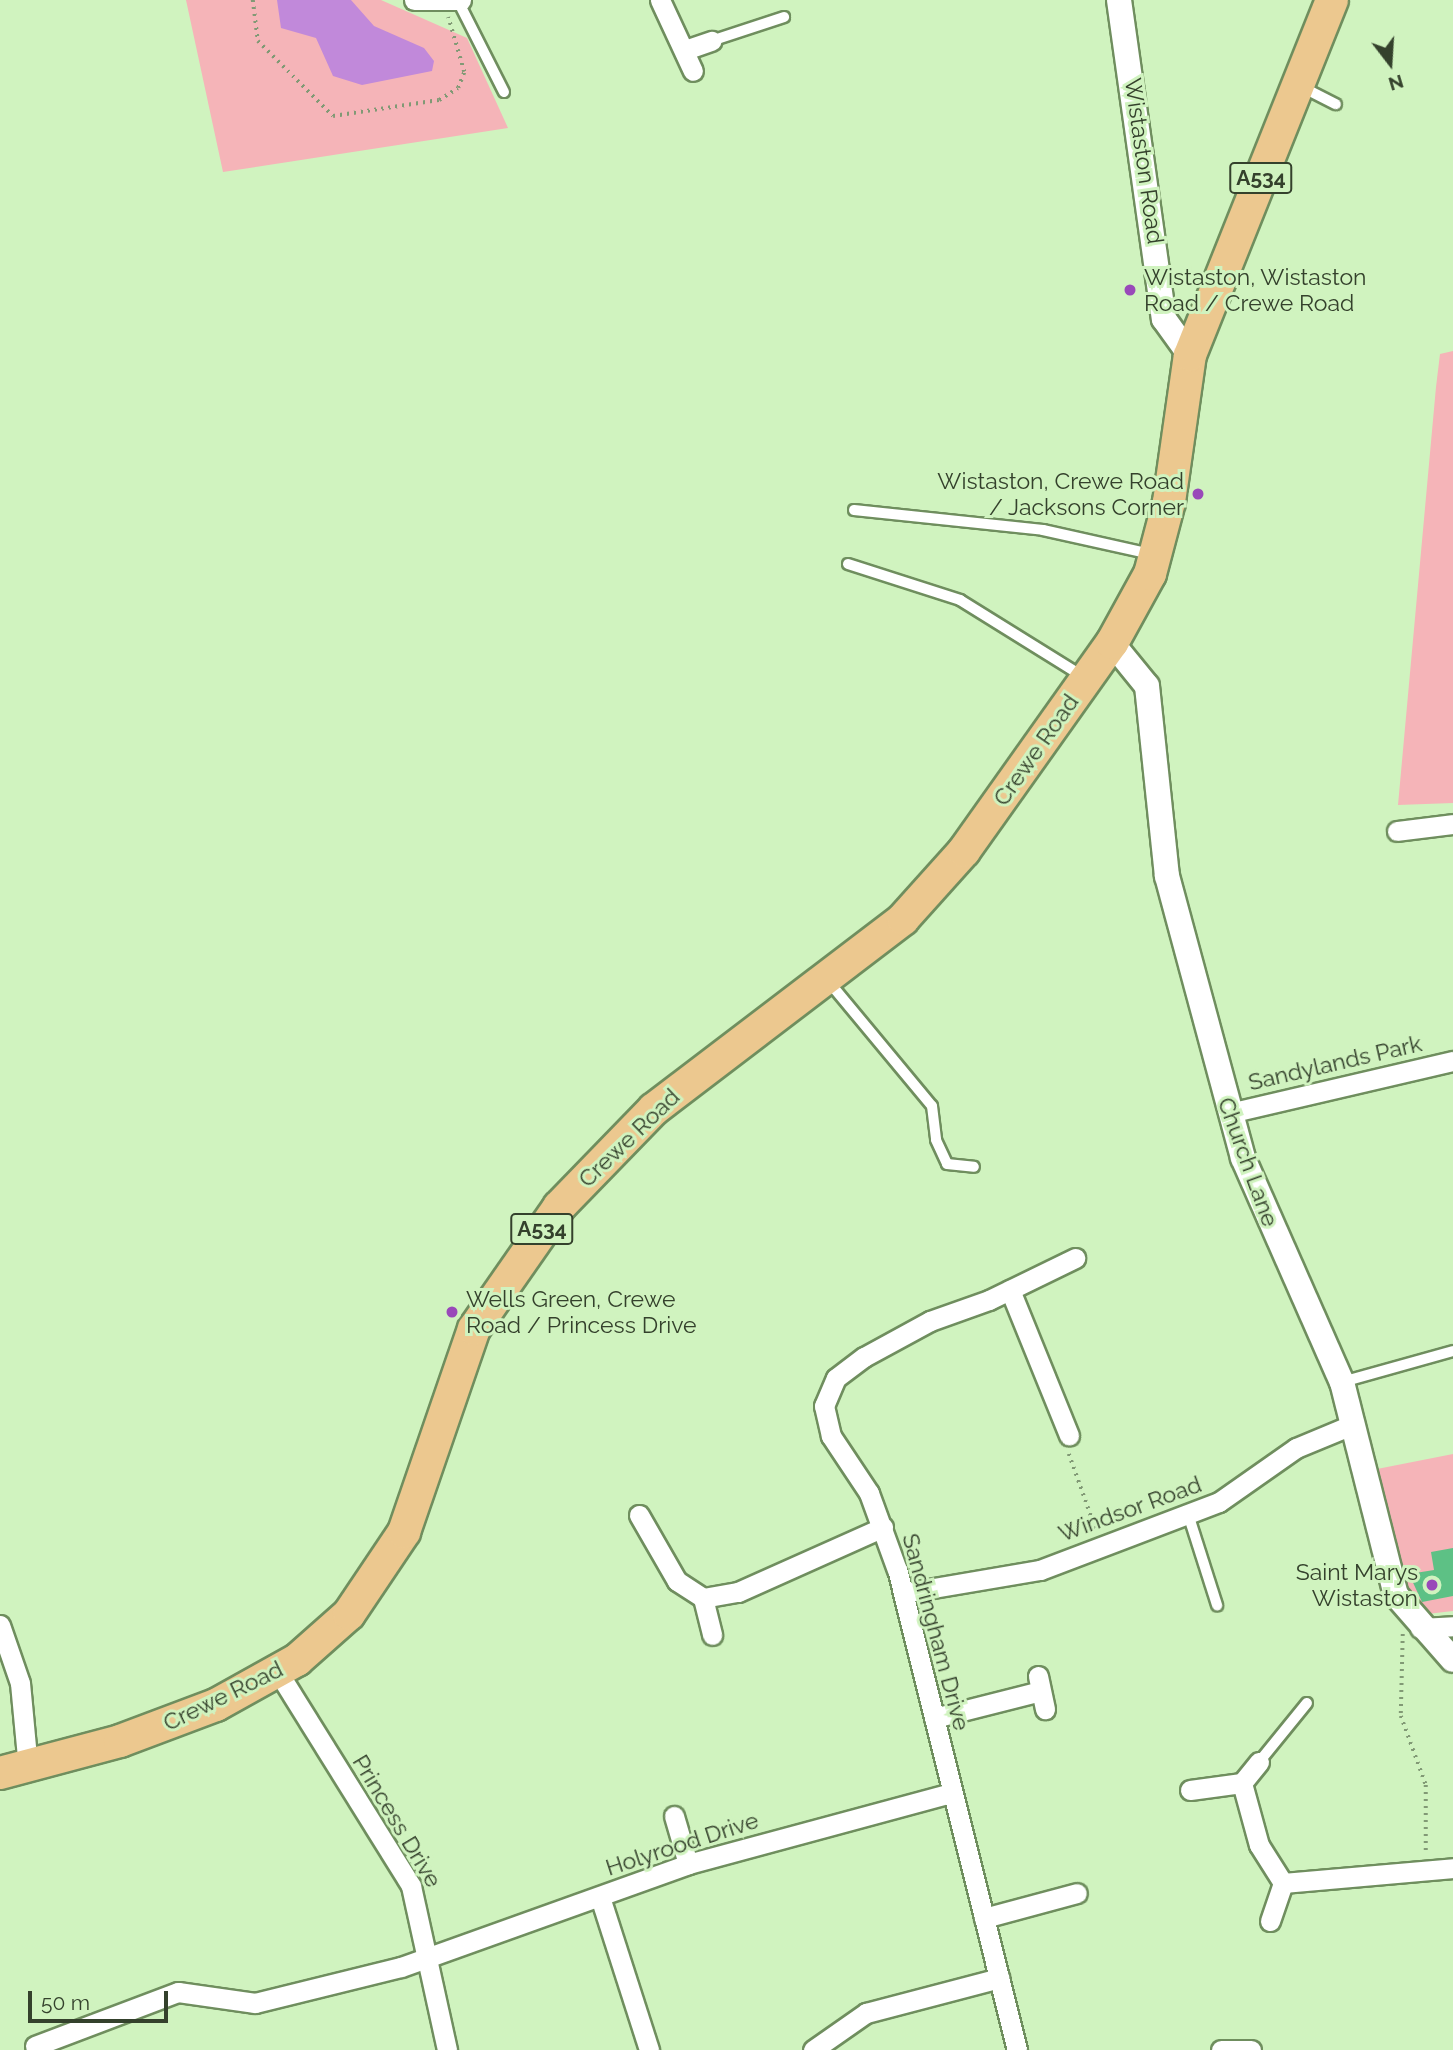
<!DOCTYPE html>
<style>
body{margin:0}
#map{position:relative;width:1453px;height:2050px;overflow:hidden;background:#d0f3bf;font-family:Raleway,sans-serif}
div>[style]{position:absolute}
.green>*{inset:0;background:#f5b4b8}
.water>*{inset:0;background:#c189da}
.building>*{inset:0;background:#5dc185}
.path>*{height:3.5px;margin-top:-1.75px;transform-origin:0;background:repeating-linear-gradient(90deg,#819975 0 2px,transparent 0 7px)}
.roads{filter:drop-shadow(2px 0 #6f8e5e) drop-shadow(-2px 0 #6f8e5e) drop-shadow(0 2px #6f8e5e) drop-shadow(0 -2px #6f8e5e)}
.service>*{height:10px;margin:-5px;padding:0 5px;transform-origin:5px;border-radius:5px;background:#fff}
.minor>*{height:19px;margin:-9.5px;padding:0 9.5px;transform-origin:9.5px;border-radius:9.5px;background:#fff}
.tertiary>*{height:24px;margin:-12px;padding:0 12px;transform-origin:12px;border-radius:12px;background:#fff}
.primary>*{height:32px;margin:-16px;padding:0 16px;transform-origin:16px;border-radius:16px;background:#ecc88f}
.dots>*{width:19px;height:19px;translate:-50% -50%;box-sizing:border-box;border:4px solid #d0f3bf;border-radius:50%}
span{translate:-50% -50%;white-space:nowrap;text-align:center;line-height:1.15;-webkit-text-stroke:6px #d0f3bf;paint-order:stroke}
.shield-label span{padding:2px 5px;background:#d0f3bf;border:2px solid;border-radius:5px;-webkit-text-stroke-width:0}
.shield-label{font-size:21px;color:#34412c;font-weight:700}
.street-label{font-size:23px;color:#34412c}
.poi-label{font-size:23px;color:#34412c}
.left{translate:0 -50%;text-align:left}
.right{translate:-100% -50%;text-align:right}
.north{position:absolute;left:1355px;top:28px;width:70px;height:70px;-webkit-text-stroke:5px #d0f3bf;paint-order:stroke;rotate:163deg;font-size:19px;font-weight:700;line-height:28px;text-align:center;color:#34412c}
.north::after{content:'';display:block;margin:auto;width:24px;height:32px;background:#34412c;clip-path:polygon(50% 0,100% 100%,50% 72%,0 100%)}
.scale{position:absolute;left:28px;top:1991px;width:140px;height:32px;box-sizing:border-box;border:4px solid #34412c;border-top:0;padding-left:9px;font-size:21px;line-height:24px;white-space:nowrap;color:#34412c;-webkit-text-stroke:5px #d0f3bf;paint-order:stroke}
</style>
<div id="map">
<div class="green">
<div style="clip-path:polygon(186px 0,381px 0,467px 38px,508px 128px,223px 172px)"></div>
<div style="clip-path:polygon(1453px 351px,1453px 803px,1398px 805px,1436px 387px,1440px 354px)"></div>
<div style="clip-path:polygon(1453px 1454px,1453px 1611px,1427px 1614px,1395px 1572px,1377px 1469px)"></div>
</div>
<div class="water">
<div style="clip-path:polygon(277px 0,351px 0,374px 26px,424px 48px,434px 61px,432px 71px,362px 85px,333px 76px,316px 38px,281px 28px)"></div>
</div>
<div class="building">
<div style="clip-path:polygon(1453px 1548px,1453px 1596px,1422px 1602px,1409px 1574px,1434px 1570px,1431px 1552px)"></div>
</div>
<div class="path">
<div style="left:253px;top:0;width:41px;rotate:83deg"></div>
<div style="left:258px;top:41px;width:106px;rotate:45deg"></div>
<div style="left:333px;top:116px;width:107px;rotate:-8.6deg"></div>
<div style="left:439px;top:100px;width:22px;rotate:-32deg"></div>
<div style="left:458px;top:88px;width:17px;rotate:-69deg"></div>
<div style="left:464px;top:72px;width:57px;rotate:-106.2deg"></div>
<div style="left:1069px;top:1454px;width:81px;rotate:70.4deg"></div>
<div style="left:1403px;top:1634px;width:82px;rotate:91.4deg"></div>
<div style="left:1401px;top:1716px;width:73px;rotate:70.1deg"></div>
<div style="left:1426px;top:1785px;width:68px;rotate:90deg"></div>
</div>
<div class="roads">
<div class="service">
<div style="left:458px;top:1px;width:102px;rotate:63.2deg"></div>
<div style="left:711px;top:41px;width:77px;rotate:-18.2deg"></div>
<div style="left:1302px;top:87px;width:38px;rotate:27deg"></div>
<div style="left:854px;top:510px;width:190px;rotate:6deg"></div>
<div style="left:1043px;top:530px;width:111px;rotate:12.5deg"></div>
<div style="left:848px;top:564px;width:118px;rotate:17.8deg"></div>
<div style="left:960px;top:600px;width:144px;rotate:31.9deg"></div>
<div style="left:829px;top:982px;width:161px;rotate:50.3deg"></div>
<div style="left:932px;top:1106px;width:34px;rotate:83deg"></div>
<div style="left:936px;top:1140px;width:26px;rotate:65deg"></div>
<div style="left:947px;top:1164px;width:27px;rotate:6deg"></div>
<div style="left:1342px;top:1382px;width:115px;rotate:-15.6deg"></div>
<div style="left:1188px;top:1514px;width:96px;rotate:72.3deg"></div>
<div style="left:1259px;top:1762px;width:76px;rotate:-50.9deg"></div>
</div>
<div class="minor">
<div style="left:414px;top:0;width:47px"></div>
<div style="left:660px;top:0;width:78px;rotate:65.1deg"></div>
<div style="left:685px;top:50px;width:28px;rotate:-19deg"></div>
<div style="left:1397px;top:831px;width:56px;rotate:-7.1deg"></div>
<div style="left:1229px;top:1113px;width:230px;rotate:-13.1deg"></div>
<div style="left:1010px;top:1290px;width:157px;rotate:67.9deg"></div>
<div style="left:639px;top:1515px;width:76px;rotate:60.1deg"></div>
<div style="left:677px;top:1581px;width:31px;rotate:33deg"></div>
<div style="left:703px;top:1598px;width:36px;rotate:-10deg"></div>
<div style="left:738px;top:1592px;width:159px;rotate:-24.1deg"></div>
<div style="left:904px;top:1593px;width:138px;rotate:-9.6deg"></div>
<div style="left:1040px;top:1570px;width:191px;rotate:-20.8deg"></div>
<div style="left:1219px;top:1502px;width:94px;rotate:-35deg"></div>
<div style="left:1296px;top:1448px;width:63px;rotate:-22.5deg"></div>
<div style="left:703px;top:1598px;width:38px;rotate:76deg"></div>
<div style="left:0;top:1625px;width:61px;rotate:71deg"></div>
<div style="left:20px;top:1683px;width:84px;rotate:84.6deg"></div>
<div style="left:1420px;top:1628px;width:33px;rotate:-3deg"></div>
<div style="left:278px;top:1672px;width:252px;rotate:58.1deg"></div>
<div style="left:411px;top:1886px;width:168px;rotate:77.6deg"></div>
<div style="left:1038px;top:1676px;width:34px;rotate:78deg"></div>
<div style="left:934px;top:1718px;width:106px;rotate:-14.2deg"></div>
<div style="left:1242px;top:1783px;width:27px;rotate:-51deg"></div>
<div style="left:1190px;top:1790px;width:52px;rotate:-7.7deg"></div>
<div style="left:1242px;top:1783px;width:64px;rotate:74.7deg"></div>
<div style="left:1259px;top:1845px;width:45px;rotate:57.7deg"></div>
<div style="left:1283px;top:1883px;width:171px;rotate:-5deg"></div>
<div style="left:674px;top:1816px;width:50px;rotate:73.7deg"></div>
<div style="left:600px;top:1897px;width:161px;rotate:72.2deg"></div>
<div style="left:984px;top:1918px;width:96px;rotate:-15deg"></div>
<div style="left:1270px;top:1921px;width:40px;rotate:-71.1deg"></div>
<div style="left:35px;top:2046px;width:153px;rotate:-20.7deg"></div>
<div style="left:178px;top:1992px;width:78px;rotate:8.1deg"></div>
<div style="left:255px;top:2003px;width:150px;rotate:-13.9deg"></div>
<div style="left:401px;top:1967px;width:305px;rotate:-19.7deg"></div>
<div style="left:688px;top:1864px;width:273px;rotate:-15.1deg"></div>
<div style="left:813px;top:2050px;width:65px;rotate:-34.9deg"></div>
<div style="left:866px;top:2013px;width:138px;rotate:-14.7deg"></div>
<div style="left:1017px;top:2050px;width:495px;rotate:-104deg"></div>
<div style="left:897px;top:1570px;width:82px;rotate:-110deg"></div>
<div style="left:869px;top:1493px;width:69px;rotate:-123.7deg"></div>
<div style="left:831px;top:1436px;width:31px;rotate:-103deg"></div>
<div style="left:824px;top:1406px;width:30px;rotate:-67deg"></div>
<div style="left:836px;top:1378px;width:35px;rotate:-37deg"></div>
<div style="left:864px;top:1357px;width:75px;rotate:-28.6deg"></div>
<div style="left:930px;top:1321px;width:63px;rotate:-19.6deg"></div>
<div style="left:989px;top:1300px;width:96px;rotate:-26deg"></div>
<div style="left:1221px;top:2050px;width:30px"></div>
</div>
<div class="tertiary">
<div style="left:1119px;top:0;width:322px;rotate:82deg"></div>
<div style="left:1164px;top:319px;width:44px;rotate:54.2deg"></div>
<div style="left:1112px;top:643px;width:55px;rotate:50.9deg"></div>
<div style="left:1147px;top:686px;width:191px;rotate:84deg"></div>
<div style="left:1167px;top:876px;width:292px;rotate:74.9deg"></div>
<div style="left:1243px;top:1158px;width:245px;rotate:66.2deg"></div>
<div style="left:1342px;top:1382px;width:220px;rotate:75.8deg"></div>
<div style="left:1396px;top:1595px;width:86px;rotate:48.8deg"></div>
</div>
<div class="primary">
<div style="left:0;top:1773px;width:124px;rotate:-14.9deg"></div>
<div style="left:120px;top:1741px;width:103px;rotate:-20.6deg"></div>
<div style="left:216px;top:1705px;width:93px;rotate:-29.1deg"></div>
<div style="left:297px;top:1660px;width:69px;rotate:-41.5deg"></div>
<div style="left:349px;top:1614px;width:99px;rotate:-56.1deg"></div>
<div style="left:404px;top:1532px;width:215px;rotate:-71deg"></div>
<div style="left:474px;top:1329px;width:149px;rotate:-55.1deg"></div>
<div style="left:559px;top:1207px;width:136px;rotate:-45.9deg"></div>
<div style="left:654px;top:1109px;width:313px;rotate:-37.3deg"></div>
<div style="left:903px;top:919px;width:91px;rotate:-48.1deg"></div>
<div style="left:964px;top:851px;width:255px;rotate:-54.6deg"></div>
<div style="left:1112px;top:643px;width:79px;rotate:-61.2deg"></div>
<div style="left:1150px;top:574px;width:74px;rotate:-75.2deg"></div>
<div style="left:1169px;top:502px;width:148px;rotate:-81.9deg"></div>
<div style="left:1190px;top:355px;width:382px;rotate:-68.2deg"></div>
</div>
</div>
<div class="dots">
<div style="left:1130px;top:290px;background:#9949b9"></div>
<div style="left:1198px;top:494px;background:#9949b9"></div>
<div style="left:452px;top:1312px;background:#9949b9"></div>
<div style="left:1432px;top:1585px;background:#9949b9"></div>
</div>
<div class="shield-label">
<span style="left:1261px;top:178px">A534</span>
<span style="left:542px;top:1229px">A534</span>
</div>
<div class="street-label">
<span style="left:1144px;top:161px;rotate:82deg">Wistaston Road</span>
<span style="left:1036px;top:750px;rotate:-55deg">Crewe Road</span>
<span style="left:1335px;top:1063px;rotate:-13deg">Sandylands Park</span>
<span style="left:629px;top:1138px;rotate:-44deg">Crewe Road</span>
<span style="left:1248px;top:1162px;rotate:70deg">Church Lane</span>
<span style="left:1130px;top:1509px;rotate:-20deg">Windsor Road</span>
<span style="left:936px;top:1632px;rotate:75deg">Sandringham Drive</span>
<span style="left:223px;top:1696px;rotate:-26deg">Crewe Road</span>
<span style="left:397px;top:1821px;rotate:59deg">Princess Drive</span>
<span style="left:682px;top:1844px;rotate:-18deg">Holyrood Drive</span>
</div>
<div class="poi-label">
<span class="left" style="left:1144px;top:290px">Wistaston, Wistaston<br>Road / Crewe Road</span>
<span class="right" style="left:1184px;top:494px">Wistaston, Crewe Road<br>/ Jacksons Corner</span>
<span class="left" style="left:466px;top:1312px">Wells Green, Crewe<br>Road / Princess Drive</span>
<span class="right" style="left:1418px;top:1585px">Saint Marys<br>Wistaston</span>
</div>
<div class="north">N</div>
<div class="scale">50 m</div>
</div>
